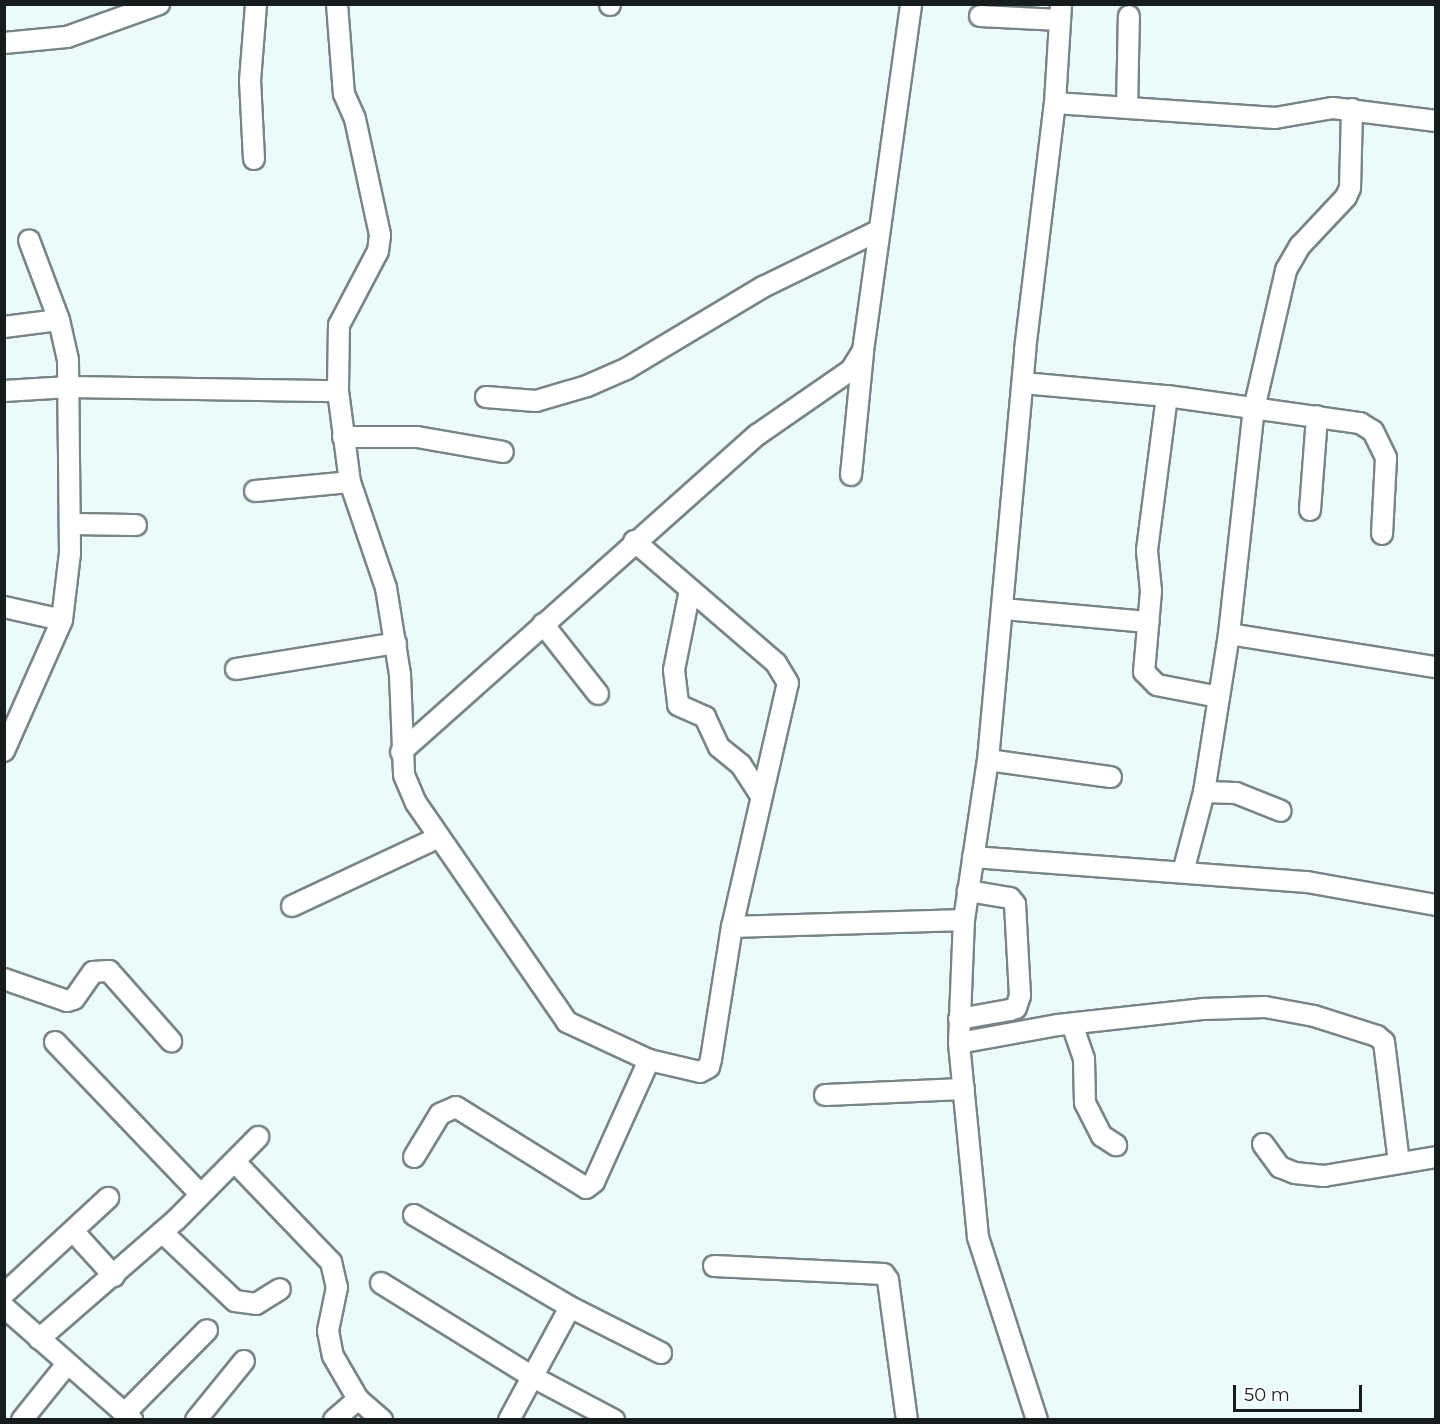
<!DOCTYPE html>
<style>
body{margin:0}
#map{position:relative;width:1440px;height:1424px;overflow:hidden;background:#ebfafb;font-family:Montserrat,sans-serif}
div>[style]{position:absolute}
.roads{filter:drop-shadow(2px 0 #788586) drop-shadow(-2px 0 #788586) drop-shadow(0 2px #788586) drop-shadow(0 -2px #788586)}
.minor>*{height:20px;margin:-10px;padding:0 10px;transform-origin:10px;border-radius:10px;background:#fff}
span{translate:-50% -50%;white-space:nowrap;text-align:center;line-height:1.15;-webkit-text-stroke:4.5px #fff;paint-order:stroke}
.frame{position:absolute;inset:0;border:6px solid #171c1d;pointer-events:none}
.scale{position:absolute;left:1233px;top:1385px;width:129px;height:27px;box-sizing:border-box;border:3px solid #171c1d;border-top:0;padding-left:8px;font-size:18px;line-height:21px;white-space:nowrap;color:#171c1d;-webkit-text-stroke:4px #fff;paint-order:stroke}
</style>
<div id="map">
<div class="roads">
<div class="minor">
<div style="left:337px;top:4px;width:90px;rotate:85.6deg"></div>
<div style="left:344px;top:94px;width:27px;rotate:66deg"></div>
<div style="left:355px;top:119px;width:119px;rotate:77.8deg"></div>
<div style="left:380px;top:235px;width:16px;rotate:97deg"></div>
<div style="left:378px;top:251px;width:84px;rotate:117.8deg"></div>
<div style="left:339px;top:325px;width:66px;rotate:90.9deg"></div>
<div style="left:338px;top:391px;width:92px;rotate:82.5deg"></div>
<div style="left:350px;top:482px;width:112px;rotate:71.2deg"></div>
<div style="left:386px;top:588px;width:87px;rotate:80.8deg"></div>
<div style="left:400px;top:674px;width:101px;rotate:87.7deg"></div>
<div style="left:404px;top:775px;width:30px;rotate:67deg"></div>
<div style="left:416px;top:803px;width:266px;rotate:55.4deg"></div>
<div style="left:567px;top:1022px;width:90px;rotate:24.9deg"></div>
<div style="left:649px;top:1060px;width:52px;rotate:13.2deg"></div>
<div style="left:700px;top:1072px;width:10px;rotate:-29deg"></div>
<div style="left:709px;top:1067px;width:8px;rotate:-76deg"></div>
<div style="left:711px;top:1059px;width:134px;rotate:-81deg"></div>
<div style="left:732px;top:927px;width:250px;rotate:-77.1deg"></div>
<div style="left:788px;top:683px;width:23px;rotate:-121deg"></div>
<div style="left:776px;top:663px;width:187px;rotate:-139.3deg"></div>
<div style="left:610px;top:5px;width:1px;rotate:-90deg"></div>
<div style="left:980px;top:16px;width:80px;rotate:2.9deg"></div>
<div style="left:4px;top:43px;width:63px;rotate:-5.4deg"></div>
<div style="left:67px;top:37px;width:98px;rotate:-19.7deg"></div>
<div style="left:1055px;top:103px;width:221px;rotate:3.9deg"></div>
<div style="left:1275px;top:118px;width:59px;rotate:-9.8deg"></div>
<div style="left:1333px;top:108px;width:104px;rotate:7.2deg"></div>
<div style="left:1127px;top:108px;width:92px;rotate:-88.8deg"></div>
<div style="left:254px;top:159px;width:78px;rotate:-92.9deg"></div>
<div style="left:250px;top:81px;width:77px;rotate:-85.5deg"></div>
<div style="left:4px;top:327px;width:55px;rotate:-7.3deg"></div>
<div style="left:1023px;top:383px;width:145px;rotate:5.2deg"></div>
<div style="left:1167px;top:396px;width:195px;rotate:8deg"></div>
<div style="left:1360px;top:423px;width:15px;rotate:32deg"></div>
<div style="left:1373px;top:431px;width:30px;rotate:64deg"></div>
<div style="left:1386px;top:458px;width:76px;rotate:93deg"></div>
<div style="left:4px;top:391px;width:65px;rotate:-3.5deg"></div>
<div style="left:69px;top:387px;width:269px;rotate:0.9deg"></div>
<div style="left:1167px;top:396px;width:156px;rotate:97.4deg"></div>
<div style="left:1147px;top:551px;width:40px;rotate:84.3deg"></div>
<div style="left:1151px;top:591px;width:81px;rotate:94.9deg"></div>
<div style="left:1144px;top:672px;width:18px;rotate:45deg"></div>
<div style="left:1157px;top:685px;width:63px;rotate:11deg"></div>
<div style="left:486px;top:397px;width:50px;rotate:4.6deg"></div>
<div style="left:536px;top:401px;width:53px;rotate:-16.4deg"></div>
<div style="left:587px;top:386px;width:43px;rotate:-23.6deg"></div>
<div style="left:626px;top:369px;width:160px;rotate:-30.9deg"></div>
<div style="left:763px;top:287px;width:128px;rotate:-26deg"></div>
<div style="left:343px;top:437px;width:74px"></div>
<div style="left:417px;top:437px;width:87px;rotate:9.9deg"></div>
<div style="left:851px;top:475px;width:123px;rotate:-84.4deg"></div>
<div style="left:255px;top:491px;width:95px;rotate:-5.4deg"></div>
<div style="left:1310px;top:510px;width:94px;rotate:-85.7deg"></div>
<div style="left:70px;top:524px;width:66px;rotate:0.9deg"></div>
<div style="left:690px;top:590px;width:82px;rotate:101.3deg"></div>
<div style="left:674px;top:670px;width:35px;rotate:83deg"></div>
<div style="left:678px;top:705px;width:30px;rotate:24deg"></div>
<div style="left:705px;top:717px;width:33px;rotate:65deg"></div>
<div style="left:719px;top:747px;width:28px;rotate:39deg"></div>
<div style="left:741px;top:765px;width:35px;rotate:57deg"></div>
<div style="left:4px;top:607px;width:59px;rotate:12.6deg"></div>
<div style="left:1004px;top:609px;width:145px;rotate:5.2deg"></div>
<div style="left:543px;top:624px;width:89px;rotate:51.8deg"></div>
<div style="left:1229px;top:634px;width:210px;rotate:9.1deg"></div>
<div style="left:236px;top:669px;width:162px;rotate:-9.2deg"></div>
<div style="left:4px;top:751px;width:143px;rotate:-66.1deg"></div>
<div style="left:62px;top:620px;width:67px;rotate:-83.2deg"></div>
<div style="left:70px;top:553px;width:193px;rotate:-90.6deg"></div>
<div style="left:68px;top:360px;width:41px;rotate:-102.7deg"></div>
<div style="left:59px;top:320px;width:85px;rotate:-110.6deg"></div>
<div style="left:401px;top:752px;width:477px;rotate:-41.7deg"></div>
<div style="left:757px;top:435px;width:114px;rotate:-34.7deg"></div>
<div style="left:851px;top:370px;width:22px;rotate:-58deg"></div>
<div style="left:863px;top:351px;width:350px;rotate:-82.1deg"></div>
<div style="left:988px;top:760px;width:124px;rotate:7.9deg"></div>
<div style="left:1204px;top:792px;width:32px;rotate:2deg"></div>
<div style="left:1236px;top:793px;width:48px;rotate:21.8deg"></div>
<div style="left:973px;top:857px;width:335px;rotate:4.3deg"></div>
<div style="left:1307px;top:882px;width:131px;rotate:10.1deg"></div>
<div style="left:1183px;top:872px;width:83px;rotate:-75.3deg"></div>
<div style="left:1204px;top:792px;width:160px;rotate:-81deg"></div>
<div style="left:1229px;top:634px;width:226px;rotate:-83.7deg"></div>
<div style="left:1254px;top:409px;width:143px;rotate:-77deg"></div>
<div style="left:1286px;top:270px;width:28px;rotate:-60deg"></div>
<div style="left:1300px;top:246px;width:67px;rotate:-46.8deg"></div>
<div style="left:1346px;top:197px;width:10px;rotate:-66deg"></div>
<div style="left:1350px;top:188px;width:79px;rotate:-88.5deg"></div>
<div style="left:292px;top:906px;width:162px;rotate:-25.1deg"></div>
<div style="left:732px;top:927px;width:232px;rotate:-1.7deg"></div>
<div style="left:4px;top:979px;width:67px;rotate:19.2deg"></div>
<div style="left:67px;top:1001px;width:7px;rotate:-16deg"></div>
<div style="left:74px;top:999px;width:33px;rotate:-55deg"></div>
<div style="left:93px;top:972px;width:16px;rotate:-4deg"></div>
<div style="left:109px;top:971px;width:94px;rotate:48.5deg"></div>
<div style="left:959px;top:1019px;width:52px;rotate:-10deg"></div>
<div style="left:1010px;top:1010px;width:6px;rotate:-18deg"></div>
<div style="left:1016px;top:1008px;width:13px;rotate:-72deg"></div>
<div style="left:1020px;top:996px;width:92px;rotate:-93.1deg"></div>
<div style="left:1015px;top:904px;width:8px;rotate:-130deg"></div>
<div style="left:1010px;top:898px;width:43px;rotate:-170.5deg"></div>
<div style="left:1072px;top:1024px;width:37px;rotate:71deg"></div>
<div style="left:1084px;top:1059px;width:44px;rotate:88.7deg"></div>
<div style="left:1085px;top:1103px;width:37px;rotate:63deg"></div>
<div style="left:1102px;top:1136px;width:17px;rotate:33deg"></div>
<div style="left:55px;top:1042px;width:211px;rotate:46.3deg"></div>
<div style="left:959px;top:1043px;width:101px;rotate:-10.3deg"></div>
<div style="left:1058px;top:1025px;width:147px;rotate:-6.3deg"></div>
<div style="left:1204px;top:1009px;width:61px;rotate:-1.9deg"></div>
<div style="left:1265px;top:1007px;width:50px;rotate:10.4deg"></div>
<div style="left:1314px;top:1016px;width:66px;rotate:17.6deg"></div>
<div style="left:1377px;top:1036px;width:9px;rotate:41deg"></div>
<div style="left:1384px;top:1042px;width:121px;rotate:82.9deg"></div>
<div style="left:825px;top:1095px;width:139px;rotate:-2.5deg"></div>
<div style="left:1263px;top:1144px;width:29px;rotate:54deg"></div>
<div style="left:1280px;top:1167px;width:16px;rotate:22deg"></div>
<div style="left:1295px;top:1173px;width:29px;rotate:6deg"></div>
<div style="left:1324px;top:1176px;width:114px;rotate:-9.6deg"></div>
<div style="left:414px;top:1157px;width:50px;rotate:-58.8deg"></div>
<div style="left:440px;top:1114px;width:17px;rotate:-24deg"></div>
<div style="left:456px;top:1107px;width:153px;rotate:31.9deg"></div>
<div style="left:586px;top:1188px;width:10px;rotate:-37deg"></div>
<div style="left:594px;top:1182px;width:134px;rotate:-65.7deg"></div>
<div style="left:235px;top:1162px;width:139px;rotate:46.2deg"></div>
<div style="left:331px;top:1262px;width:26px;rotate:77deg"></div>
<div style="left:337px;top:1287px;width:45px;rotate:101.6deg"></div>
<div style="left:328px;top:1331px;width:25px;rotate:79deg"></div>
<div style="left:333px;top:1356px;width:50px;rotate:59.8deg"></div>
<div style="left:358px;top:1399px;width:32px;rotate:41deg"></div>
<div style="left:414px;top:1215px;width:181px;rotate:30.5deg"></div>
<div style="left:73px;top:1231px;width:61px;rotate:47.7deg"></div>
<div style="left:162px;top:1232px;width:100px;rotate:43.4deg"></div>
<div style="left:235px;top:1301px;width:21px;rotate:8deg"></div>
<div style="left:256px;top:1304px;width:28px;rotate:-32deg"></div>
<div style="left:714px;top:1266px;width:170px;rotate:2.7deg"></div>
<div style="left:884px;top:1274px;width:7px;rotate:56deg"></div>
<div style="left:888px;top:1280px;width:141px;rotate:82.3deg"></div>
<div style="left:381px;top:1283px;width:176px;rotate:31.8deg"></div>
<div style="left:531px;top:1376px;width:94px;rotate:27.9deg"></div>
<div style="left:4px;top:1294px;width:142px;rotate:-42.7deg"></div>
<div style="left:4px;top:1307px;width:171px;rotate:41.4deg"></div>
<div style="left:39px;top:1339px;width:181px;rotate:-41deg"></div>
<div style="left:176px;top:1220px;width:117px;rotate:-45.3deg"></div>
<div style="left:124px;top:1414px;width:118px;rotate:-45.3deg"></div>
<div style="left:22px;top:1420px;width:72px;rotate:-51.2deg"></div>
<div style="left:196px;top:1420px;width:76px;rotate:-50.9deg"></div>
<div style="left:334px;top:1420px;width:32px;rotate:-41deg"></div>
<div style="left:509px;top:1420px;width:128px;rotate:-61.6deg"></div>
<div style="left:570px;top:1307px;width:102px;rotate:26.8deg"></div>
<div style="left:1037px;top:1420px;width:192px;rotate:-107.9deg"></div>
<div style="left:978px;top:1237px;width:195px;rotate:-95.6deg"></div>
<div style="left:959px;top:1043px;width:123px;rotate:-87.7deg"></div>
<div style="left:964px;top:920px;width:162px;rotate:-81.5deg"></div>
<div style="left:988px;top:760px;width:412px;rotate:-84.8deg"></div>
<div style="left:1025px;top:350px;width:249px;rotate:-83.1deg"></div>
<div style="left:1055px;top:103px;width:99px;rotate:-86.5deg"></div>
</div>
</div>
<div class="frame"></div>
<div class="scale">50 m</div>
</div>
